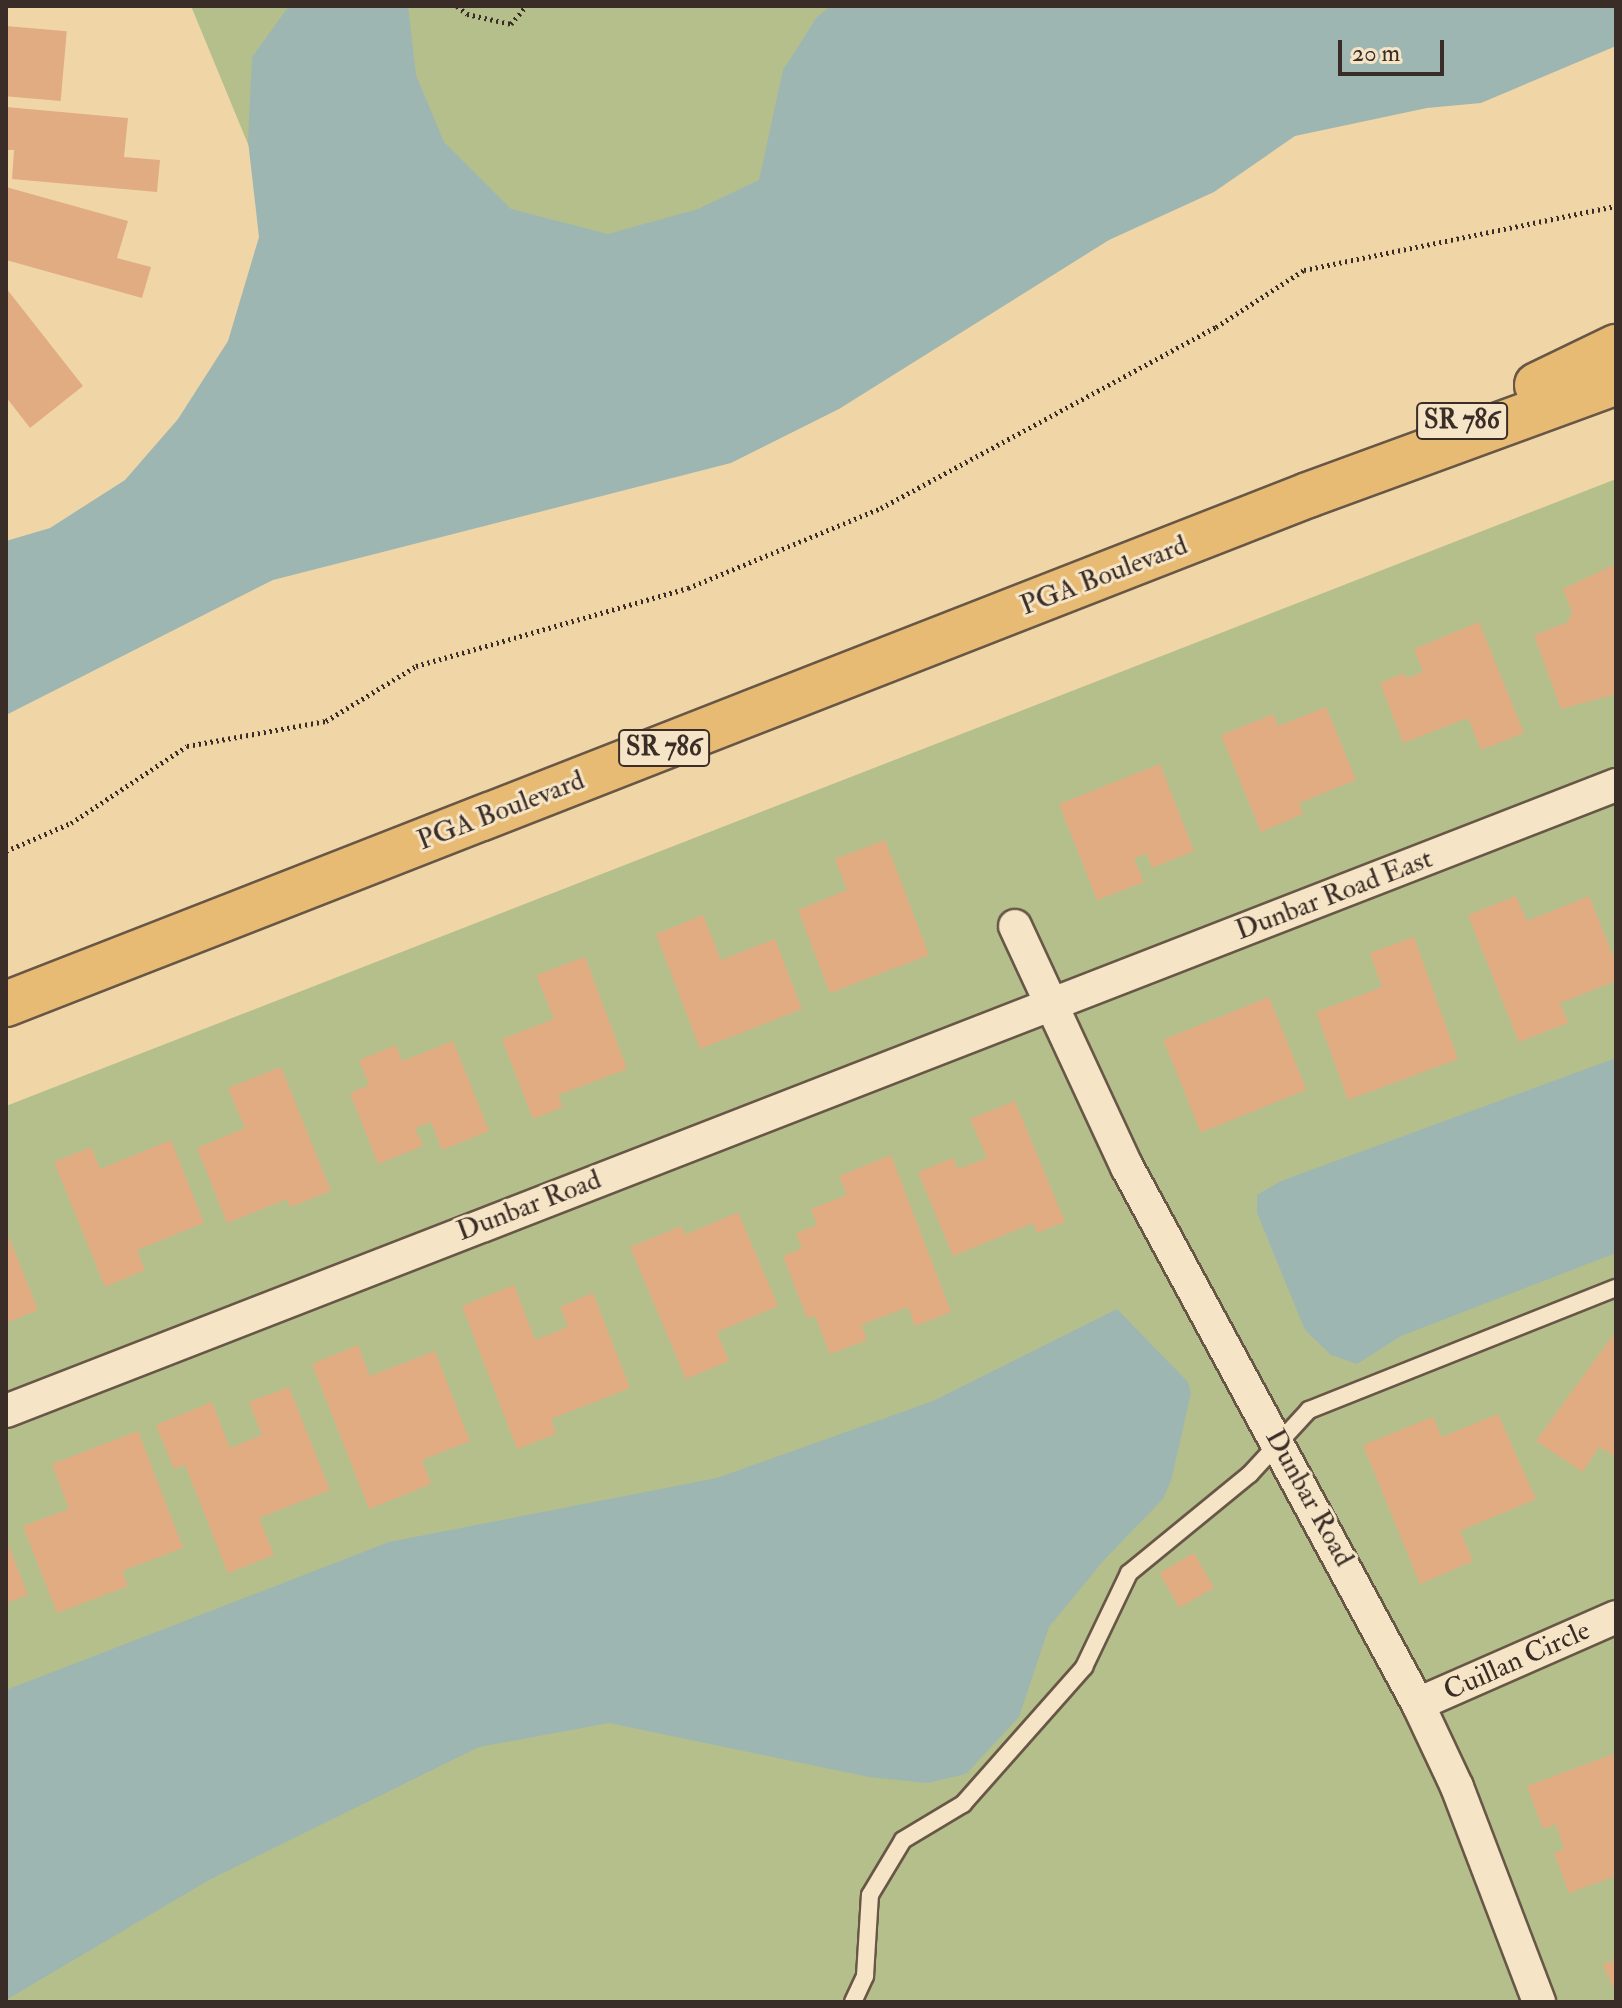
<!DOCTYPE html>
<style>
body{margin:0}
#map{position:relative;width:1622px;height:2008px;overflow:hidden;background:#f0d6a7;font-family:"IM FELL Double Pica",serif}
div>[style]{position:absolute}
.green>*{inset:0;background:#b4bf8c}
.water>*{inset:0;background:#9eb6b2}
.building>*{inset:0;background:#e2ac83;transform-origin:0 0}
.path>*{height:5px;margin-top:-2.5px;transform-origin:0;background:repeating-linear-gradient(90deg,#3a2d27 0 2px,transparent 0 6px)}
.roads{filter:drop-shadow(2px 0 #685747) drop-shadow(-2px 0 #685747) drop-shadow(0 2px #685747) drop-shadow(0 -2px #685747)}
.service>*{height:16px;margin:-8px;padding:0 8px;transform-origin:8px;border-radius:8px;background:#f5e4c6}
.minor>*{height:32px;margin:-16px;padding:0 16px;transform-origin:16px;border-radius:16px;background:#f5e4c6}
.primary>*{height:44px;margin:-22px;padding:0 22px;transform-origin:22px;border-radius:22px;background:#e8bb74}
span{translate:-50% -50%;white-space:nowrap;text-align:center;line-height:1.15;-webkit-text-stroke:6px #f5e4c6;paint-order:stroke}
.shield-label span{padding:2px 6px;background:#f5e4c6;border:2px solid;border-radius:6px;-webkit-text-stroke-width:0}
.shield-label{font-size:26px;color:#3a2d27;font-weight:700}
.street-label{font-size:28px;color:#3a2d27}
.frame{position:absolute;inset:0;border:8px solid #3a2d27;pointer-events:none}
.scale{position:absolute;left:1338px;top:40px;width:106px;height:36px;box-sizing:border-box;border:4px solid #3a2d27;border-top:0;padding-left:10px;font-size:24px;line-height:28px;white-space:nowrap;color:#3a2d27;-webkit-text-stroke:6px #f5e4c6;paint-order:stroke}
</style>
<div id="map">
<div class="green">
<div style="clip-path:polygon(191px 6px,1472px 6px,370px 440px)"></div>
<div style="clip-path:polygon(1616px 479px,1616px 2002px,6px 2002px,6px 1106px)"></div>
</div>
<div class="water">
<div style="clip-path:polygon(289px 6px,408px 6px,416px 75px,444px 142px,511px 209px,608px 234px,698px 209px,759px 180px,783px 70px,817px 17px,831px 6px,1616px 6px,1616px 46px,1481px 103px,1427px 108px,1295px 136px,1214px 192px,1109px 240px,839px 409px,731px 463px,273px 580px,6px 715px,6px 541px,50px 528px,125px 480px,178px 419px,228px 341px,259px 237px,248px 141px,252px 57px)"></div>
<div style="clip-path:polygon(1616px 1058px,1616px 1253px,1401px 1336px,1357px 1364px,1331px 1355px,1305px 1330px,1257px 1213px,1257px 1195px,1281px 1181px)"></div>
<div style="clip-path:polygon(1117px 1309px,1188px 1382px,1191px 1393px,1171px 1481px,1163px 1499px,1104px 1560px,1049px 1627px,1019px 1717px,966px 1774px,927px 1783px,869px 1777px,609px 1723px,479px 1747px,209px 1880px,6px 2000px,6px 1690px,389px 1542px,717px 1478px,933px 1401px)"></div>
</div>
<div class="building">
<div style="left:6px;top:26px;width:61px;height:70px;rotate:5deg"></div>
<div style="clip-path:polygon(6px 107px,128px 118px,124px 157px,160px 160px,157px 192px,12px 179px,14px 150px,6px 150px)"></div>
<div style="clip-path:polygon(6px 187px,128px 221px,117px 258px,151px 267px,142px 298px,6px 260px)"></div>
<div style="clip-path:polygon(6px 288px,83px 386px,30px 428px,6px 397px)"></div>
<div style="clip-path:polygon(1616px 564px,1616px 694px,1561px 709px,1534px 635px,1568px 622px,1572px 612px,1563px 589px)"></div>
<div style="clip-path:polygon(1479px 622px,1524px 733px,1481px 750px,1468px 718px,1403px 743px,1380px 683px,1404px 673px,1406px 679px,1423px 672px,1414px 649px)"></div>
<div style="clip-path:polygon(1326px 707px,1356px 780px,1299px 803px,1303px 814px,1261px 832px,1221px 735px,1273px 714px,1278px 726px)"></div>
<div style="clip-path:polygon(1160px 764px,1194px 851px,1152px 868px,1146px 853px,1134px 859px,1144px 882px,1097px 900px,1059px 804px)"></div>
<div style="clip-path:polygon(885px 840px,929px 955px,830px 993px,798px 910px,847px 890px,835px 859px)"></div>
<div style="clip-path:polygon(1516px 896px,1527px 921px,1589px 896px,1616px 963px,1616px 981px,1560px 1003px,1568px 1023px,1519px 1042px,1468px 915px)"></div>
<div style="clip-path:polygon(703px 915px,721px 960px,775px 939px,802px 1009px,700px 1049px,656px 934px)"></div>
<div style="clip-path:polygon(1414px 937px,1458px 1059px,1348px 1100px,1316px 1012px,1382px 987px,1370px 953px)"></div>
<div style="clip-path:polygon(585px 957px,627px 1069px,558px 1095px,563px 1107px,533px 1119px,502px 1039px,554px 1019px,536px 975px)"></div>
<div style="left:1269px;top:997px;width:100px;height:114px;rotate:68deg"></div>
<div style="clip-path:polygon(453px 1041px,489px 1131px,442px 1150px,431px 1122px,415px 1128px,423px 1146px,378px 1164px,350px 1093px,369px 1085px,359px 1060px,396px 1045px,402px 1061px)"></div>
<div style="clip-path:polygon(281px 1067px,331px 1191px,290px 1207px,287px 1199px,227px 1223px,197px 1148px,245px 1128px,228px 1088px)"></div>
<div style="clip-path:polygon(1015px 1101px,1065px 1222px,1037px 1233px,1033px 1223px,953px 1256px,918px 1172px,953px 1158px,958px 1169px,987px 1158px,970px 1119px)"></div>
<div style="clip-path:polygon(171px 1140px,204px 1223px,137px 1250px,145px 1270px,105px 1287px,54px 1162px,91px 1147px,100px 1169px)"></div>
<div style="clip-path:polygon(891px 1155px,951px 1312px,915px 1326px,908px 1307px,861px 1325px,867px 1340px,830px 1354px,815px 1316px,807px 1318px,783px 1256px,802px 1248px,796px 1233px,817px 1225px,811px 1209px,847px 1195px,839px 1176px)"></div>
<div style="clip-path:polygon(738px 1212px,778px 1306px,717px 1332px,729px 1361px,686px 1379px,630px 1247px,681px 1226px,685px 1235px)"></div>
<div style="clip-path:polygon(6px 1230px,38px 1310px,6px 1323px)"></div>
<div style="clip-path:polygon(514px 1285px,535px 1340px,568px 1327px,560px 1307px,593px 1293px,630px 1388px,551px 1419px,556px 1434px,517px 1449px,462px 1306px)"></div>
<div style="clip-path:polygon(1616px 1331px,1616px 1457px,1599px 1447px,1583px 1472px,1536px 1441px)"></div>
<div style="clip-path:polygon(358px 1345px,370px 1376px,435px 1351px,470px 1441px,422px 1460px,431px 1484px,369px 1509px,312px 1364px)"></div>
<div style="clip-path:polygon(289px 1387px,330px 1490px,259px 1518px,274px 1555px,228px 1573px,185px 1465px,174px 1469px,156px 1425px,212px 1402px,230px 1448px,262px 1435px,249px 1402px)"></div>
<div style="clip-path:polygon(1498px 1414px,1536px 1499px,1460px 1531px,1473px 1561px,1420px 1584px,1363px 1445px,1433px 1417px,1442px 1437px)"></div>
<div style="clip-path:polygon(138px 1431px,183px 1548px,122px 1571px,128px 1586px,57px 1613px,23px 1526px,69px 1509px,52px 1464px)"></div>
<div style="clip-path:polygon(6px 1539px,28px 1595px,6px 1603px)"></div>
<div style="left:1194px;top:1553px;width:40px;height:40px;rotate:60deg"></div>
<div style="clip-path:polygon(1616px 1753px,1616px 1876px,1569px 1893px,1554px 1853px,1564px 1849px,1556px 1824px,1543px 1829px,1527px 1786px)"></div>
<div style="clip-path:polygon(1616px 1959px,1616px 1994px,1603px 1965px)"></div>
</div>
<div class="path">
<div style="left:457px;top:6px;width:13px;rotate:39deg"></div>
<div style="left:467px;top:14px;width:45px;rotate:12.8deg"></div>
<div style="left:511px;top:24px;width:23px;rotate:-50deg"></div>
<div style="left:6px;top:851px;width:71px;rotate:-23.3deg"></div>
<div style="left:71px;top:823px;width:139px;rotate:-33.6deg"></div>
<div style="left:187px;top:746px;width:141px;rotate:-10.2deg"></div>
<div style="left:326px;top:721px;width:105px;rotate:-31.4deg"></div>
<div style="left:416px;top:666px;width:283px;rotate:-16deg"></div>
<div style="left:688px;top:588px;width:209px;rotate:-22.5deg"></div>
<div style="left:881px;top:508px;width:381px;rotate:-28.4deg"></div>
<div style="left:1216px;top:327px;width:105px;rotate:-32.9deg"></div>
<div style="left:1304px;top:270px;width:318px;rotate:-11.6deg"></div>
</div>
<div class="roads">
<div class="service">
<div style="left:853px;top:2002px;width:29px;rotate:-65deg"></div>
<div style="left:865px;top:1976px;width:81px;rotate:-86.5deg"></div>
<div style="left:870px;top:1895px;width:64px;rotate:-59deg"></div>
<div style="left:903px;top:1840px;width:70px;rotate:-31deg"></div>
<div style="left:963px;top:1804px;width:183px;rotate:-48.5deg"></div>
<div style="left:1084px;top:1667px;width:104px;rotate:-64.4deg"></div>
<div style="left:1129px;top:1573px;width:156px;rotate:-39.3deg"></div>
<div style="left:1250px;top:1474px;width:87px;rotate:-47.3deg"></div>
<div style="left:1309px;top:1410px;width:330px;rotate:-21.7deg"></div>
</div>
<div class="minor">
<div style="left:1015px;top:926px;width:266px;rotate:65.1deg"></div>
<div style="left:1127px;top:1167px;width:611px;rotate:61.55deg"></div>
<div style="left:1418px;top:1704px;width:92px;rotate:64.8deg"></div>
<div style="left:1457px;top:1787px;width:230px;rotate:69.1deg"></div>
<div style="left:6px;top:1411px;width:1727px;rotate:-21.25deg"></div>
<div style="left:1418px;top:1704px;width:216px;rotate:-23.7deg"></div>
</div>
<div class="primary">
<div style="left:1537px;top:385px;width:88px;rotate:-25.7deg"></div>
<div style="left:6px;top:1004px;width:1398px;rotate:-21.35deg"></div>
<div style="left:1308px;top:495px;width:328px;rotate:-20.1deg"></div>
</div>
</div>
<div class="shield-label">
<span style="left:1462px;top:421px">SR 786</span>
<span style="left:664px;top:748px">SR 786</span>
</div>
<div class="street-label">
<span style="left:1104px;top:576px;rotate:-21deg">PGA Boulevard</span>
<span style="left:501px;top:811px;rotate:-21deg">PGA Boulevard</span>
<span style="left:1334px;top:895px;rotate:-21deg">Dunbar Road East</span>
<span style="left:529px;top:1206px;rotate:-21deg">Dunbar Road</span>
<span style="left:1309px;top:1498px;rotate:61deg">Dunbar Road</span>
<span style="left:1517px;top:1661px;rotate:-24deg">Cuillan Circle</span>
</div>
<div class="frame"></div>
<div class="scale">20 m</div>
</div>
